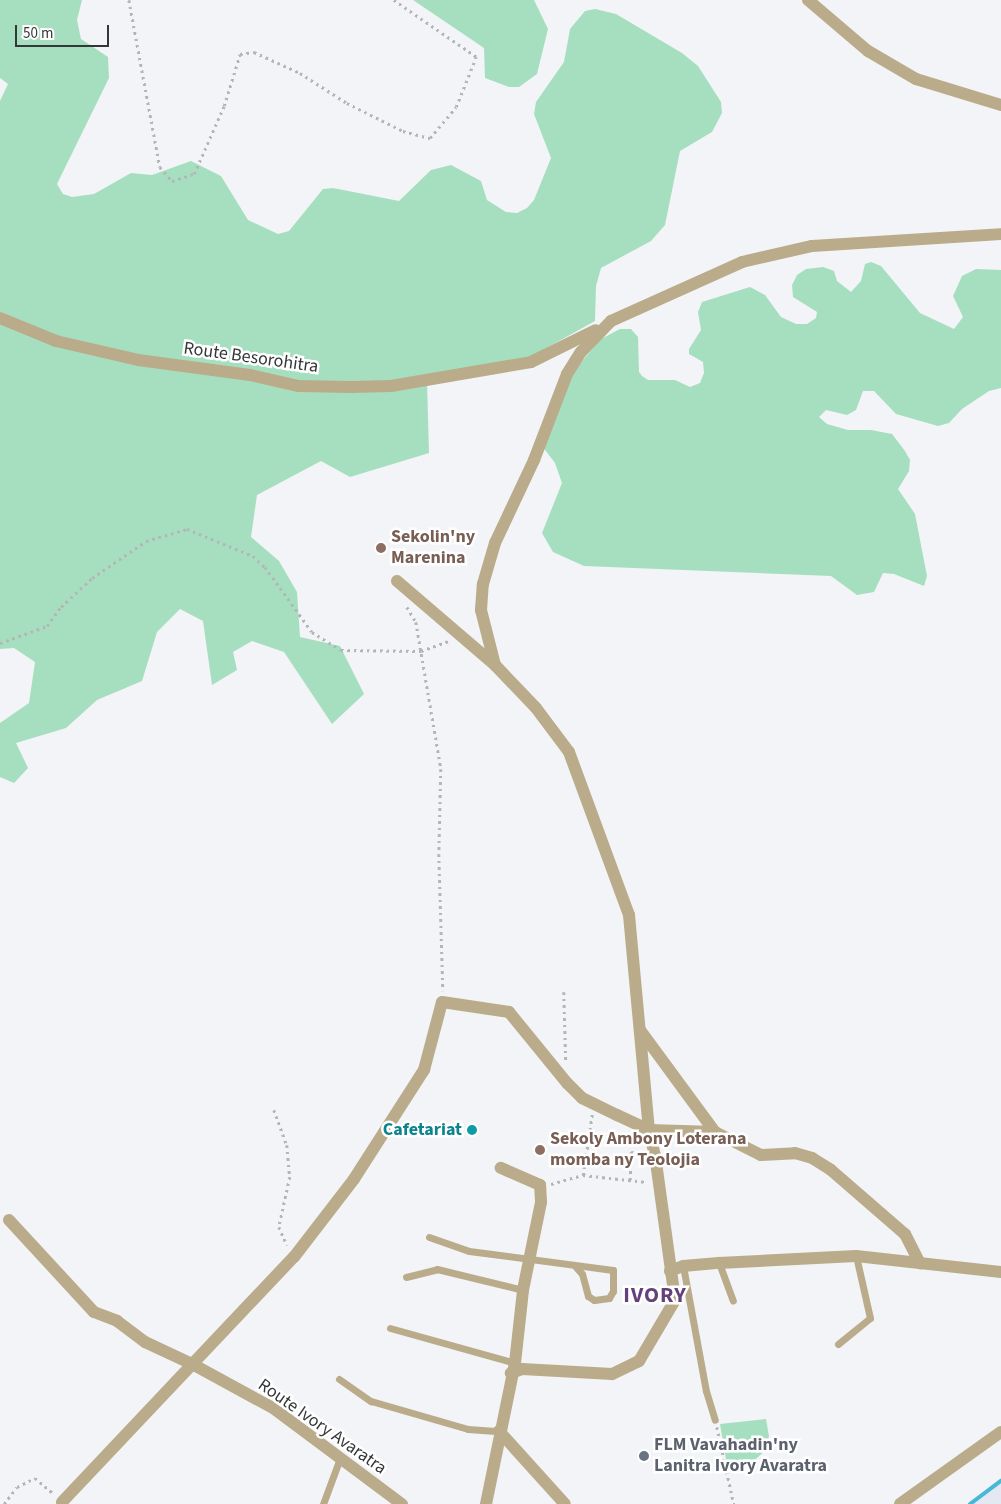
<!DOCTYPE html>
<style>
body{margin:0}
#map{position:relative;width:1001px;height:1504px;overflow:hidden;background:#f3f4f7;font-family:"Source Sans 3",sans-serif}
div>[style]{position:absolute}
.built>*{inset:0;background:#e4e8f2}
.green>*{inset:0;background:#a6dfbf}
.stream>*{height:4px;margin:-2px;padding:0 2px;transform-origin:2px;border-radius:2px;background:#47b8d7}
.path>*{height:2.5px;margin-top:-1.25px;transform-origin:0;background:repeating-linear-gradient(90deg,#b4b5b7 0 2.5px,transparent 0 6.5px)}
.service>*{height:7px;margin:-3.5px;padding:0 3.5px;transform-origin:3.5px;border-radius:3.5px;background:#baac8a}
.minor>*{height:12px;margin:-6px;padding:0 6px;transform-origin:6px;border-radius:6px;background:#baac8a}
.tertiary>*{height:12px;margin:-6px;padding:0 6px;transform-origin:6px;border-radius:6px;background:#baac8a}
.dots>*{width:14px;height:14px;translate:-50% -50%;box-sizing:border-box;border:2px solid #fff;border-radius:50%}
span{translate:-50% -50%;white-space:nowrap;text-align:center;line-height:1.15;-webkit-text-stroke:5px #fff;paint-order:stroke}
.street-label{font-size:18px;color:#353637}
.education-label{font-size:18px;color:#785e54;font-weight:700}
.left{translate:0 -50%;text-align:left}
.culture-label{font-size:18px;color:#0d838f;font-weight:700}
.right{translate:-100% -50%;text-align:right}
.worship-label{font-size:18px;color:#5b616d;font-weight:700}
.district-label{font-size:22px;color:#65417b;font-weight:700;letter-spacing:1px}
.scale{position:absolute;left:15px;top:25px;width:94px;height:22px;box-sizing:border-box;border:2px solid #353637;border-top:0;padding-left:6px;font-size:15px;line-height:18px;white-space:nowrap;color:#353637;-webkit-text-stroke:4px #fff;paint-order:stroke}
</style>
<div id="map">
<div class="built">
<div style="clip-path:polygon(1001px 1481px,1001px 1504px,970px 1504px)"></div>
</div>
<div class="green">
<div style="clip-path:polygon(0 0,82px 0,77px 20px,81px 39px,108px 57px,109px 78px,57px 184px,63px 194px,72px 197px,94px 194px,131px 173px,152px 175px,191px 161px,221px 176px,248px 220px,278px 234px,289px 231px,323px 189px,333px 188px,399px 201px,431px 170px,451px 165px,481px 181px,487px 200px,506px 212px,517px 213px,527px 208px,534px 200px,551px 158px,534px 114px,536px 102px,564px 62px,570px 29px,585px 11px,595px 9px,616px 14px,682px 53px,698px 66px,721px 102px,722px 113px,712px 132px,680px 151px,665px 225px,651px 241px,601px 268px,596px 286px,595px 321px,532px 356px,427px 380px,429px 453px,350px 477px,321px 461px,257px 495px,251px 537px,279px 561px,297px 592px,300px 637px,340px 646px,364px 694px,332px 724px,284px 652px,252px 641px,233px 652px,237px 670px,212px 685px,203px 621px,180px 609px,157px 632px,142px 681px,97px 700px,66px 728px,16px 743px,28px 768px,14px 783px,0 777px,0 723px,29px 703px,35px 662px,14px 648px,0 649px,0 101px,8px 84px,0 78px)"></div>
<div style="clip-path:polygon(413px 0,534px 0,548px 29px,537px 74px,519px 87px,509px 87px,485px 78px,484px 48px)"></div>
<div style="clip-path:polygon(871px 262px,881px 266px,920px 313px,954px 329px,963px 317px,953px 296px,962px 276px,976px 269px,1001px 270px,1001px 388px,989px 391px,962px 409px,949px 423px,938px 426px,896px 414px,874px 391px,863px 391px,856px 410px,847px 415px,826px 410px,819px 417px,827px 424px,848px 430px,871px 430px,892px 434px,905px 451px,910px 460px,909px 471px,898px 489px,915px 514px,927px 576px,924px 586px,894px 574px,883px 573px,874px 592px,857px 595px,831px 576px,584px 566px,553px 552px,542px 533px,562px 483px,555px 463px,539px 442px,569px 376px,601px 339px,620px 329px,631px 329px,638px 337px,639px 372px,642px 376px,648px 380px,675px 380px,690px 387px,700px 383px,704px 373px,703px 362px,689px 354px,689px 349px,701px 330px,698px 312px,702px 302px,750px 287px,765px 295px,781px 317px,796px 324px,807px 324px,816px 318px,817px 312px,793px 297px,792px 285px,797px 275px,806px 269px,823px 267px,834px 271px,837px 281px,851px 292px,861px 281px,865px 264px)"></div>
<div style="clip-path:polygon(766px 1419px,769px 1436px,765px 1451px,750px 1464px,727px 1465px,720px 1424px)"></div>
</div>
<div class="stream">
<div style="left:970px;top:1504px;width:39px;rotate:-37deg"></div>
</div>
<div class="path">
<div style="left:129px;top:0;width:170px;rotate:79.5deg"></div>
<div style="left:160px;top:167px;width:18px;rotate:49deg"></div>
<div style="left:172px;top:181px;width:23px;rotate:-18deg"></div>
<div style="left:194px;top:174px;width:74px;rotate:-66.2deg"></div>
<div style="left:224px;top:106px;width:54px;rotate:-72.9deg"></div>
<div style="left:240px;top:54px;width:14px;rotate:-8deg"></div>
<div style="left:254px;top:52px;width:51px;rotate:24.5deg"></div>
<div style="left:300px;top:73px;width:56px;rotate:32.6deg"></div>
<div style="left:347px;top:103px;width:63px;rotate:26.6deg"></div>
<div style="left:403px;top:131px;width:28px;rotate:15deg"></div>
<div style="left:430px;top:138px;width:40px;rotate:-50deg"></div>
<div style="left:456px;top:107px;width:54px;rotate:-68.2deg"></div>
<div style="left:476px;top:57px;width:101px;rotate:-145.5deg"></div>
<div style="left:407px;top:607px;width:17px;rotate:59deg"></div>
<div style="left:416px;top:622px;width:149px;rotate:80.3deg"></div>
<div style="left:441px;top:769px;width:85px;rotate:91.3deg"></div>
<div style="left:439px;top:854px;width:137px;rotate:88.3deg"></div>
<div style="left:0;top:643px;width:50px;rotate:-19.9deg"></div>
<div style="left:47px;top:626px;width:24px;rotate:-54deg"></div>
<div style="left:61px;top:607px;width:42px;rotate:-43.1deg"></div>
<div style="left:92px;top:578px;width:65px;rotate:-34.4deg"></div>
<div style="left:146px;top:541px;width:43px;rotate:-16.3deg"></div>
<div style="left:187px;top:529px;width:71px;rotate:22.2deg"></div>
<div style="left:253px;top:556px;width:16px;rotate:43deg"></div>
<div style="left:265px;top:567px;width:80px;rotate:54.1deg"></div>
<div style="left:312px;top:632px;width:34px;rotate:32deg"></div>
<div style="left:341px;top:650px;width:80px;rotate:0.7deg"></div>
<div style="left:421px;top:651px;width:30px;rotate:-20deg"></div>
<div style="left:564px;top:992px;width:70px;rotate:88.4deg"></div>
<div style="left:274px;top:1110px;width:37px;rotate:70deg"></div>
<div style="left:287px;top:1145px;width:32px;rotate:85deg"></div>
<div style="left:290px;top:1177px;width:51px;rotate:102.4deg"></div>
<div style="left:279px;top:1227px;width:20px;rotate:66deg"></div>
<div style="left:583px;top:1175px;width:61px;rotate:-81.5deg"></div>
<div style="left:630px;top:1180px;width:28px;rotate:-88deg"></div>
<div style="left:631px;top:1152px;width:12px;rotate:9deg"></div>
<div style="left:551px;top:1184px;width:33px;rotate:-16deg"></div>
<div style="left:583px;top:1175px;width:63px;rotate:6.3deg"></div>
<div style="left:717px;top:1427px;width:79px;rotate:77.6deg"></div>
<div style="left:4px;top:1504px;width:21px;rotate:-53deg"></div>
<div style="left:17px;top:1487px;width:20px;rotate:-27deg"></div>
<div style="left:35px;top:1478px;width:25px;rotate:40deg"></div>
</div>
<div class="service">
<div style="left:429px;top:1237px;width:42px;rotate:19.3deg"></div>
<div style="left:469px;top:1251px;width:145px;rotate:7.5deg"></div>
<div style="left:613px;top:1270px;width:21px;rotate:90deg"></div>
<div style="left:613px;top:1291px;width:8px;rotate:120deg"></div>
<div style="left:609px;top:1298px;width:15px;rotate:172deg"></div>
<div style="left:594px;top:1300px;width:7px;rotate:-146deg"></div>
<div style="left:588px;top:1296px;width:23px;rotate:-105deg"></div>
<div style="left:582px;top:1274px;width:11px;rotate:-131deg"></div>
<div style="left:719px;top:1263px;width:40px;rotate:69.8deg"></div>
<div style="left:683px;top:1266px;width:127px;rotate:79.6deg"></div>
<div style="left:706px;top:1391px;width:30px;rotate:73deg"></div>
<div style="left:406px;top:1277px;width:32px;rotate:-14deg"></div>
<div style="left:437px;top:1269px;width:89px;rotate:13.7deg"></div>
<div style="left:390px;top:1328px;width:130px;rotate:15.6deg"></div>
<div style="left:838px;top:1344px;width:41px;rotate:-39.1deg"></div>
<div style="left:870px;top:1318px;width:64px;rotate:-102.7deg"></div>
<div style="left:339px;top:1379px;width:39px;rotate:35deg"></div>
<div style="left:371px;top:1401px;width:101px;rotate:16.1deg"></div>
<div style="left:468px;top:1429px;width:31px;rotate:4deg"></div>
<div style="left:323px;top:1504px;width:49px;rotate:-69.7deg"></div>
</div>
<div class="minor">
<div style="left:0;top:318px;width:61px;rotate:22.3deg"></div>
<div style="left:56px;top:341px;width:84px;rotate:13deg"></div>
<div style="left:138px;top:360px;width:113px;rotate:7.6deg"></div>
<div style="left:250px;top:375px;width:49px;rotate:12.9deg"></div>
<div style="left:298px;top:386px;width:53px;rotate:1.1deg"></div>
<div style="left:351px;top:387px;width:40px;rotate:-1.4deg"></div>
<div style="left:391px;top:386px;width:142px;rotate:-9.7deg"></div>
<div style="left:531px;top:362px;width:72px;rotate:-26.2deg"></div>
<div style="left:397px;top:581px;width:129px;rotate:40.6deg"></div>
<div style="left:495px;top:665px;width:59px;rotate:46.4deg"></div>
<div style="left:536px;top:708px;width:55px;rotate:53.1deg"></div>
<div style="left:569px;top:752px;width:174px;rotate:69.8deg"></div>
<div style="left:629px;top:915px;width:216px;rotate:84.7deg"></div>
<div style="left:649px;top:1130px;width:26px;rotate:77deg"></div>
<div style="left:655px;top:1155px;width:146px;rotate:82.1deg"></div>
<div style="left:675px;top:1300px;width:71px;rotate:120.5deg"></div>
<div style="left:639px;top:1361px;width:30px;rotate:154deg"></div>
<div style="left:612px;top:1374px;width:90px;rotate:-176.8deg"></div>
<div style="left:522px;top:1369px;width:12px;rotate:160deg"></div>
<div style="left:495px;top:665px;width:57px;rotate:-104.3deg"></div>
<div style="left:481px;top:610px;width:26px;rotate:-86deg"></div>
<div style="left:483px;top:584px;width:43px;rotate:-73.7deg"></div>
<div style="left:495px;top:543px;width:92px;rotate:-64.8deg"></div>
<div style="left:534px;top:460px;width:92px;rotate:-69deg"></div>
<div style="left:567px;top:374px;width:26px;rotate:-58deg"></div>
<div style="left:581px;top:352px;width:43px;rotate:-45.9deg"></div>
<div style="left:611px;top:321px;width:144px;rotate:-24.2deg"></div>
<div style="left:742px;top:262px;width:72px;rotate:-12.9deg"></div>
<div style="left:812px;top:246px;width:189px;rotate:-3.6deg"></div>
<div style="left:640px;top:1030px;width:127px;rotate:53.7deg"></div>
<div style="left:715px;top:1132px;width:51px;rotate:26.6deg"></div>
<div style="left:761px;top:1155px;width:34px;rotate:-3deg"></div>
<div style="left:795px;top:1153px;width:18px;rotate:16deg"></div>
<div style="left:812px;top:1158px;width:22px;rotate:32deg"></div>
<div style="left:831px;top:1170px;width:98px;rotate:40.9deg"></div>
<div style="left:905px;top:1234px;width:33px;rotate:63deg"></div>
<div style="left:9px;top:1220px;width:125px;rotate:47.3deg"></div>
<div style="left:94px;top:1312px;width:25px;rotate:21deg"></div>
<div style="left:117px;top:1321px;width:35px;rotate:37deg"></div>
<div style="left:145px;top:1342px;width:54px;rotate:25.1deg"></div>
<div style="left:194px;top:1365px;width:90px;rotate:28.6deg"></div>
<div style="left:273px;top:1408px;width:161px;rotate:36.7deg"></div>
<div style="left:670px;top:1271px;width:14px;rotate:-21deg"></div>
<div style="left:683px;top:1266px;width:36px;rotate:-5deg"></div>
<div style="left:719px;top:1263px;width:137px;rotate:-2.9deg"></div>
<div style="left:856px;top:1256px;width:146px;rotate:6.3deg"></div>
<div style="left:499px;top:1431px;width:98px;rotate:47.9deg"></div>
<div style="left:62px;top:1502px;width:337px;rotate:-46.6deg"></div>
<div style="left:294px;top:1257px;width:98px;rotate:-52.4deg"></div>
<div style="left:354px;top:1179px;width:130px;rotate:-57.3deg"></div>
<div style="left:424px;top:1070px;width:70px;rotate:-75.2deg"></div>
<div style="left:442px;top:1002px;width:68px;rotate:8.5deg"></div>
<div style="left:509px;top:1012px;width:92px;rotate:50.8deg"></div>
<div style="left:567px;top:1083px;width:21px;rotate:45deg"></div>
<div style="left:582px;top:1098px;width:39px;rotate:26deg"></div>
<div style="left:617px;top:1115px;width:35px;rotate:25deg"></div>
<div style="left:649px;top:1130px;width:66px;rotate:1.7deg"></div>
<div style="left:486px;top:1504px;width:144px;rotate:-78.4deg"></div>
<div style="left:515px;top:1363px;width:73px;rotate:-83.7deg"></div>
<div style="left:523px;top:1290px;width:90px;rotate:-78.4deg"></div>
<div style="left:541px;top:1202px;width:17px;rotate:-93deg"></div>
<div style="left:540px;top:1185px;width:43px;rotate:-156.4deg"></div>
<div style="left:900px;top:1504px;width:124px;rotate:-35.5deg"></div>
</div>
<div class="tertiary">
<div style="left:808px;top:0;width:79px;rotate:40.4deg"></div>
<div style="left:868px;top:51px;width:56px;rotate:30.3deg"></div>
<div style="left:916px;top:79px;width:89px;rotate:17deg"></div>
</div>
<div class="dots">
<div style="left:381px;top:548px;background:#8d6e63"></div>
<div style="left:472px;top:1130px;background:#0f9aa8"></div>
<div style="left:540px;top:1150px;background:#8d6e63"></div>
<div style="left:644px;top:1456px;background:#6b7280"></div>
</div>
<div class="street-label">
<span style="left:251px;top:358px;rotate:8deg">Route Besorohitra</span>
<span style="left:322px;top:1427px;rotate:35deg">Route Ivory Avaratra</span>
</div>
<div class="education-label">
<span class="left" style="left:391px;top:548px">Sekolin'ny<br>Marenina</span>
<span class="left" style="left:550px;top:1150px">Sekoly Ambony Loterana<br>momba ny Teolojia</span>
</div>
<div class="culture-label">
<span class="right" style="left:462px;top:1130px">Cafetariat</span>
</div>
<div class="worship-label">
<span class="left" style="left:654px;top:1456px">FLM Vavahadin'ny<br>Lanitra Ivory Avaratra</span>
</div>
<div class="district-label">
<span style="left:655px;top:1296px">IVORY</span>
</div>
<div class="scale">50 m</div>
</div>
